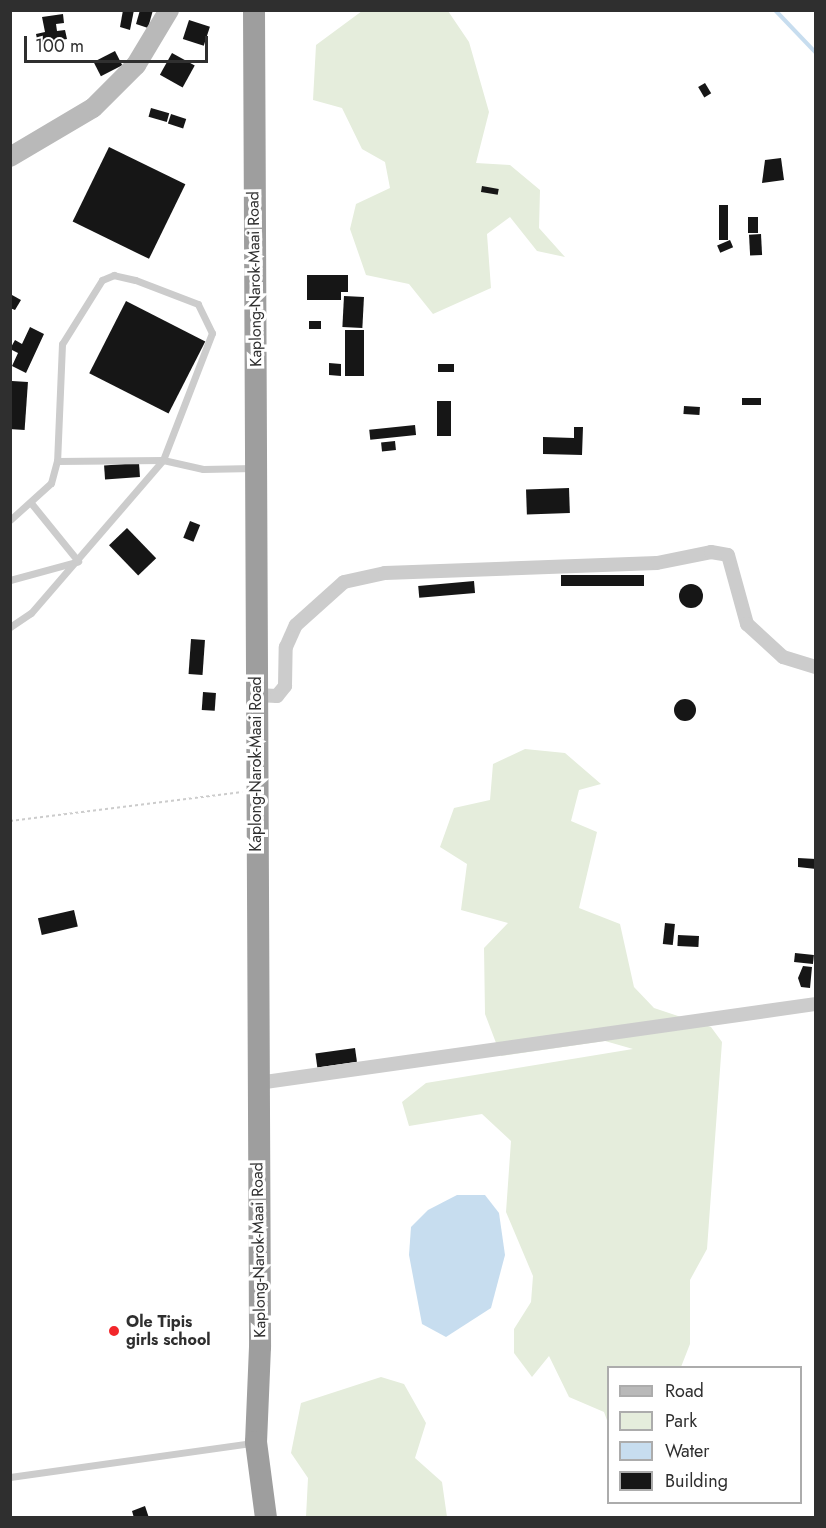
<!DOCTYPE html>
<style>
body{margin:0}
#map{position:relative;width:826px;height:1528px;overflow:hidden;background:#fff;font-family:Jost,sans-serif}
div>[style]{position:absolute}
.green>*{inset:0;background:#e5eddc}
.water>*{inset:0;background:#c7ddef}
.stream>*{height:4px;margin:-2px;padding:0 2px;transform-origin:2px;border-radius:2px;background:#c7ddef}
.building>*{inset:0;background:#161616;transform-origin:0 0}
.round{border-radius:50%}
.path>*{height:2px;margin-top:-1px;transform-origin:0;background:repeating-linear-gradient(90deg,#ccc 0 3px,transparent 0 6px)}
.service>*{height:7px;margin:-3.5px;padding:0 3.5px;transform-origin:3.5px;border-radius:3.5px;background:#ccc}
.minor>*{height:14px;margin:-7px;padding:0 7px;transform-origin:7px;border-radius:7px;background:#ccc}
.secondary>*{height:20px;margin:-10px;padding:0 10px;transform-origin:10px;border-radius:10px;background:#b9b9b9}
.trunk>*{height:22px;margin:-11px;padding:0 11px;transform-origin:11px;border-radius:11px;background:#9e9e9e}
.dots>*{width:16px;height:16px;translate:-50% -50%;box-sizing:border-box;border:3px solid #fff;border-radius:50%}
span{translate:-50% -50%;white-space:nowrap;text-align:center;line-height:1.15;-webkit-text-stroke:6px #fff;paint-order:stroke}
.street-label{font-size:16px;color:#2f2f2f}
.poi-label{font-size:16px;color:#2f2f2f;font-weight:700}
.left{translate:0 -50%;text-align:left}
.frame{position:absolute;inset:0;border:12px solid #2f2f2f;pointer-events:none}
.legend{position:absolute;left:607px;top:1366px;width:195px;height:138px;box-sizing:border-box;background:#fff;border:2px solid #acacac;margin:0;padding:8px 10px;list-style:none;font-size:18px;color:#2f2f2f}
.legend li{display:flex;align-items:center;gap:12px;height:30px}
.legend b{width:30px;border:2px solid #acacac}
.scale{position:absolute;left:24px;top:36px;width:184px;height:27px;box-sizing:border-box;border:3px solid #2f2f2f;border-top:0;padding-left:8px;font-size:18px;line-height:21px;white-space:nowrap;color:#2f2f2f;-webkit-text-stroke:4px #fff;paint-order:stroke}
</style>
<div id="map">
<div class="green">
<div style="clip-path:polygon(362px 11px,448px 11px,469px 42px,489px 112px,476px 163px,510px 165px,540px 190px,539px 228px,565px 257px,537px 251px,510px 217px,487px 234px,491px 288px,433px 314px,409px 284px,366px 275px,350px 229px,356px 204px,390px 188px,385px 162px,362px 149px,342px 108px,313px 100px,316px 45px)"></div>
<div style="clip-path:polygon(525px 749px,565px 753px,601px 784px,579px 790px,571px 821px,597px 832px,579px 908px,620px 924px,634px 987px,654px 1008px,711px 1027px,722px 1042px,707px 1249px,690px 1280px,690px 1344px,681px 1367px,608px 1368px,608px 1423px,604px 1412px,569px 1397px,549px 1356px,532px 1377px,514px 1353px,514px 1329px,531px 1302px,533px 1276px,506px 1212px,511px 1141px,482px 1114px,409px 1126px,402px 1102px,426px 1083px,633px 1049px,605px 1041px,501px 1056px,485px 1014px,484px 948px,508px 923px,461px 910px,467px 864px,440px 847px,454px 808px,490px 800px,493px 764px)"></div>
<div style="clip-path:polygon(381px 1377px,404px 1384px,426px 1423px,415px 1458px,442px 1482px,447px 1517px,306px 1517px,308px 1478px,291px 1453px,301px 1403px)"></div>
</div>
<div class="water">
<div style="clip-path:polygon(457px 1195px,485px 1195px,499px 1213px,505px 1255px,491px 1308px,446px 1337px,422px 1324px,409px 1255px,411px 1227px,428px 1210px)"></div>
</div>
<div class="stream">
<div style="left:775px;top:10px;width:59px;rotate:46.4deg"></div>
</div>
<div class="building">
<div style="clip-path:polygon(123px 10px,134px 10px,130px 30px,120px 27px)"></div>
<div style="clip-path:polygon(140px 10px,153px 10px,148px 28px,136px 24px)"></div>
<div style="clip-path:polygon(63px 14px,64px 23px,56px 24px,57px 31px,65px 30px,67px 39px,38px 44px,36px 34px,45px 32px,42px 17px)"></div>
<div style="left:189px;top:20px;width:22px;height:20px;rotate:18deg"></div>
<div style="left:115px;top:51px;width:16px;height:24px;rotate:63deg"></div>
<div style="left:172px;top:53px;width:26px;height:25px;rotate:29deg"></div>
<div style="left:705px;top:83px;width:12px;height:8px;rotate:59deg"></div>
<div style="left:151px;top:108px;width:19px;height:9px;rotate:16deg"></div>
<div style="left:171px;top:114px;width:16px;height:10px;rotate:18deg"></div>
<div style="left:109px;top:147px;width:85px;height:83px;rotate:26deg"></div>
<div style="clip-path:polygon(781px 158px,784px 180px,762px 183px,765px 160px)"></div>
<div style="left:482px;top:186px;width:17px;height:6px;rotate:10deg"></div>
<div style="left:719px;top:205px;width:9px;height:35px"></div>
<div style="left:748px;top:217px;width:10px;height:16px"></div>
<div style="left:761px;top:234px;width:21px;height:12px;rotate:87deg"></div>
<div style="left:730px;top:240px;width:8px;height:14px;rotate:67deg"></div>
<div style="clip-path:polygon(307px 275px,348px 275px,348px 292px,341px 292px,341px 300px,307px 300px)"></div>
<div style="clip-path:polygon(12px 295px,21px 300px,15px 310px,10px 308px)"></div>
<div style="left:344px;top:296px;width:20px;height:31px;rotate:3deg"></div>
<div style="left:126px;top:301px;width:89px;height:81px;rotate:27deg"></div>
<div style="left:309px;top:321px;width:12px;height:8px"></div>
<div style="clip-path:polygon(30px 327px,44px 334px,26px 373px,12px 366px,18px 353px,10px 349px,15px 340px,22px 344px)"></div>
<div style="left:345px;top:330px;width:19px;height:46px"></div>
<div style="clip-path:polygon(329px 363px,341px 364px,341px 376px,329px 375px)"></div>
<div style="left:438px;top:364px;width:16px;height:8px"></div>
<div style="left:12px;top:381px;width:16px;height:48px;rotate:4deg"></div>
<div style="left:742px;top:398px;width:19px;height:7px"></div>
<div style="left:437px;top:401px;width:14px;height:35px"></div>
<div style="left:684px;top:406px;width:16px;height:8px;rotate:4deg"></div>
<div style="left:415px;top:425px;width:10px;height:46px;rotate:84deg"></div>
<div style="clip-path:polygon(574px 427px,583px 427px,582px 455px,543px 454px,543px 437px,574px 438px)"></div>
<div style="left:395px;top:441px;width:9px;height:14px;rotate:84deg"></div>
<div style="left:139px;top:463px;width:14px;height:35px;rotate:86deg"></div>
<div style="left:569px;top:488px;width:25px;height:43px;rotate:88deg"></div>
<div style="left:190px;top:521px;width:11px;height:18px;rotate:22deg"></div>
<div style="left:127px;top:528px;width:42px;height:25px;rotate:46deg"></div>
<div style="left:644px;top:575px;width:11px;height:83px;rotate:90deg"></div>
<div style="left:474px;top:581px;width:12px;height:56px;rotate:85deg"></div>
<div class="round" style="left:679px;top:584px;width:24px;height:24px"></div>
<div style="left:191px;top:639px;width:14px;height:35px;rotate:4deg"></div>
<div style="left:203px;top:692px;width:13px;height:18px;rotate:4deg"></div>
<div class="round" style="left:674px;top:699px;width:22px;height:22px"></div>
<div style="clip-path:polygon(798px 858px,816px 859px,816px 869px,798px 867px)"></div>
<div style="left:74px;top:910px;width:17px;height:37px;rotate:77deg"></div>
<div style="left:665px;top:923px;width:10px;height:21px;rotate:6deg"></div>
<div style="left:678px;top:935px;width:21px;height:11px;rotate:3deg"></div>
<div style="left:795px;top:953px;width:19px;height:9px;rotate:6deg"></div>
<div style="clip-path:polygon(803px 966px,812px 967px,810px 988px,801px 987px,798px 978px)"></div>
<div style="left:355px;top:1048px;width:14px;height:40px;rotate:82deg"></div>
<div style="clip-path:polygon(145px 1506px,149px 1518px,134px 1518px,132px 1511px)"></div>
</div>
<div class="path">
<div style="left:10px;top:821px;width:234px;rotate:-7.1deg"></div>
</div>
<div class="service">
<div style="left:31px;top:503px;width:75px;rotate:51deg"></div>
<div style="left:10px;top:520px;width:55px;rotate:-42.1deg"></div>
<div style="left:51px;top:483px;width:23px;rotate:-75deg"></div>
<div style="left:57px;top:461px;width:106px;rotate:-0.5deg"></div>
<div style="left:163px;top:460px;width:41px;rotate:12.7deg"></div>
<div style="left:203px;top:469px;width:51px;rotate:-1.1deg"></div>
<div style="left:10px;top:580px;width:68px;rotate:-15.3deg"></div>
<div style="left:10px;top:627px;width:25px;rotate:-34deg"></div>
<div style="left:31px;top:613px;width:202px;rotate:-49.2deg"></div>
<div style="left:163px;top:460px;width:136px;rotate:-68.9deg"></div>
<div style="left:212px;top:333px;width:32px;rotate:-116deg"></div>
<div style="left:198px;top:304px;width:67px;rotate:-159.1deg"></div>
<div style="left:135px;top:280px;width:22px;rotate:-167deg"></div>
<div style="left:114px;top:275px;width:13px;rotate:157deg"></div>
<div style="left:102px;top:280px;width:75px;rotate:122deg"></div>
<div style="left:62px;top:344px;width:117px;rotate:92.4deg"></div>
<div style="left:10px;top:1477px;width:245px;rotate:-8deg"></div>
</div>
<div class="minor">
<div style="left:256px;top:695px;width:21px;rotate:3deg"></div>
<div style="left:277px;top:696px;width:13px;rotate:-51deg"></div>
<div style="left:285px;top:686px;width:39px;rotate:-89deg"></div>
<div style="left:286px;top:647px;width:24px;rotate:-66deg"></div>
<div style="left:296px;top:625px;width:64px;rotate:-41.9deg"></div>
<div style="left:344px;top:582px;width:42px;rotate:-12.4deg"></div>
<div style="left:385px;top:573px;width:272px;rotate:-2.1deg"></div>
<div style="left:657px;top:563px;width:55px;rotate:-11.5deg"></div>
<div style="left:711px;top:552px;width:17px;rotate:10deg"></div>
<div style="left:728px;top:555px;width:72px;rotate:74.6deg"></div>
<div style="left:747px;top:624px;width:49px;rotate:42.5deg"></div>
<div style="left:783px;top:657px;width:34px;rotate:17deg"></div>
<div style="left:258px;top:1083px;width:564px;rotate:-8.06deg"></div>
</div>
<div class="secondary">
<div style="left:10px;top:157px;width:96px;rotate:-30.6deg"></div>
<div style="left:93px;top:108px;width:61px;rotate:-45deg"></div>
<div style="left:136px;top:65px;width:64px;rotate:-59deg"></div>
</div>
<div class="trunk">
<div style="left:254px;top:10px;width:1337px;rotate:89.74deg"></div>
<div style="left:260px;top:1347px;width:95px;rotate:92.4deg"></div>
<div style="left:256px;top:1442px;width:77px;rotate:82.5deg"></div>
</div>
<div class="dots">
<div style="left:114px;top:1331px;background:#f2262a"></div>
</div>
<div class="street-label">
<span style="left:255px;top:279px;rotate:-91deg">Kaplong-Narok-Maai Road</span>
<span style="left:256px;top:764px;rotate:-90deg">Kaplong-Narok-Maai Road</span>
<span style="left:259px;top:1250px;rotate:-91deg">Kaplong-Narok-Maai Road</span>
</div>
<div class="poi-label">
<span class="left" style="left:126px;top:1331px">Ole Tipis<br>girls school</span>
</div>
<div class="frame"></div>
<ul class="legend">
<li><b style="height:8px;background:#b9b9b9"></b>Road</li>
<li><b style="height:16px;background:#e5eddc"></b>Park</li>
<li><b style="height:16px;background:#c7ddef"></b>Water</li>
<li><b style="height:16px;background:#161616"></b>Building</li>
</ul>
<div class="scale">100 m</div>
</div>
